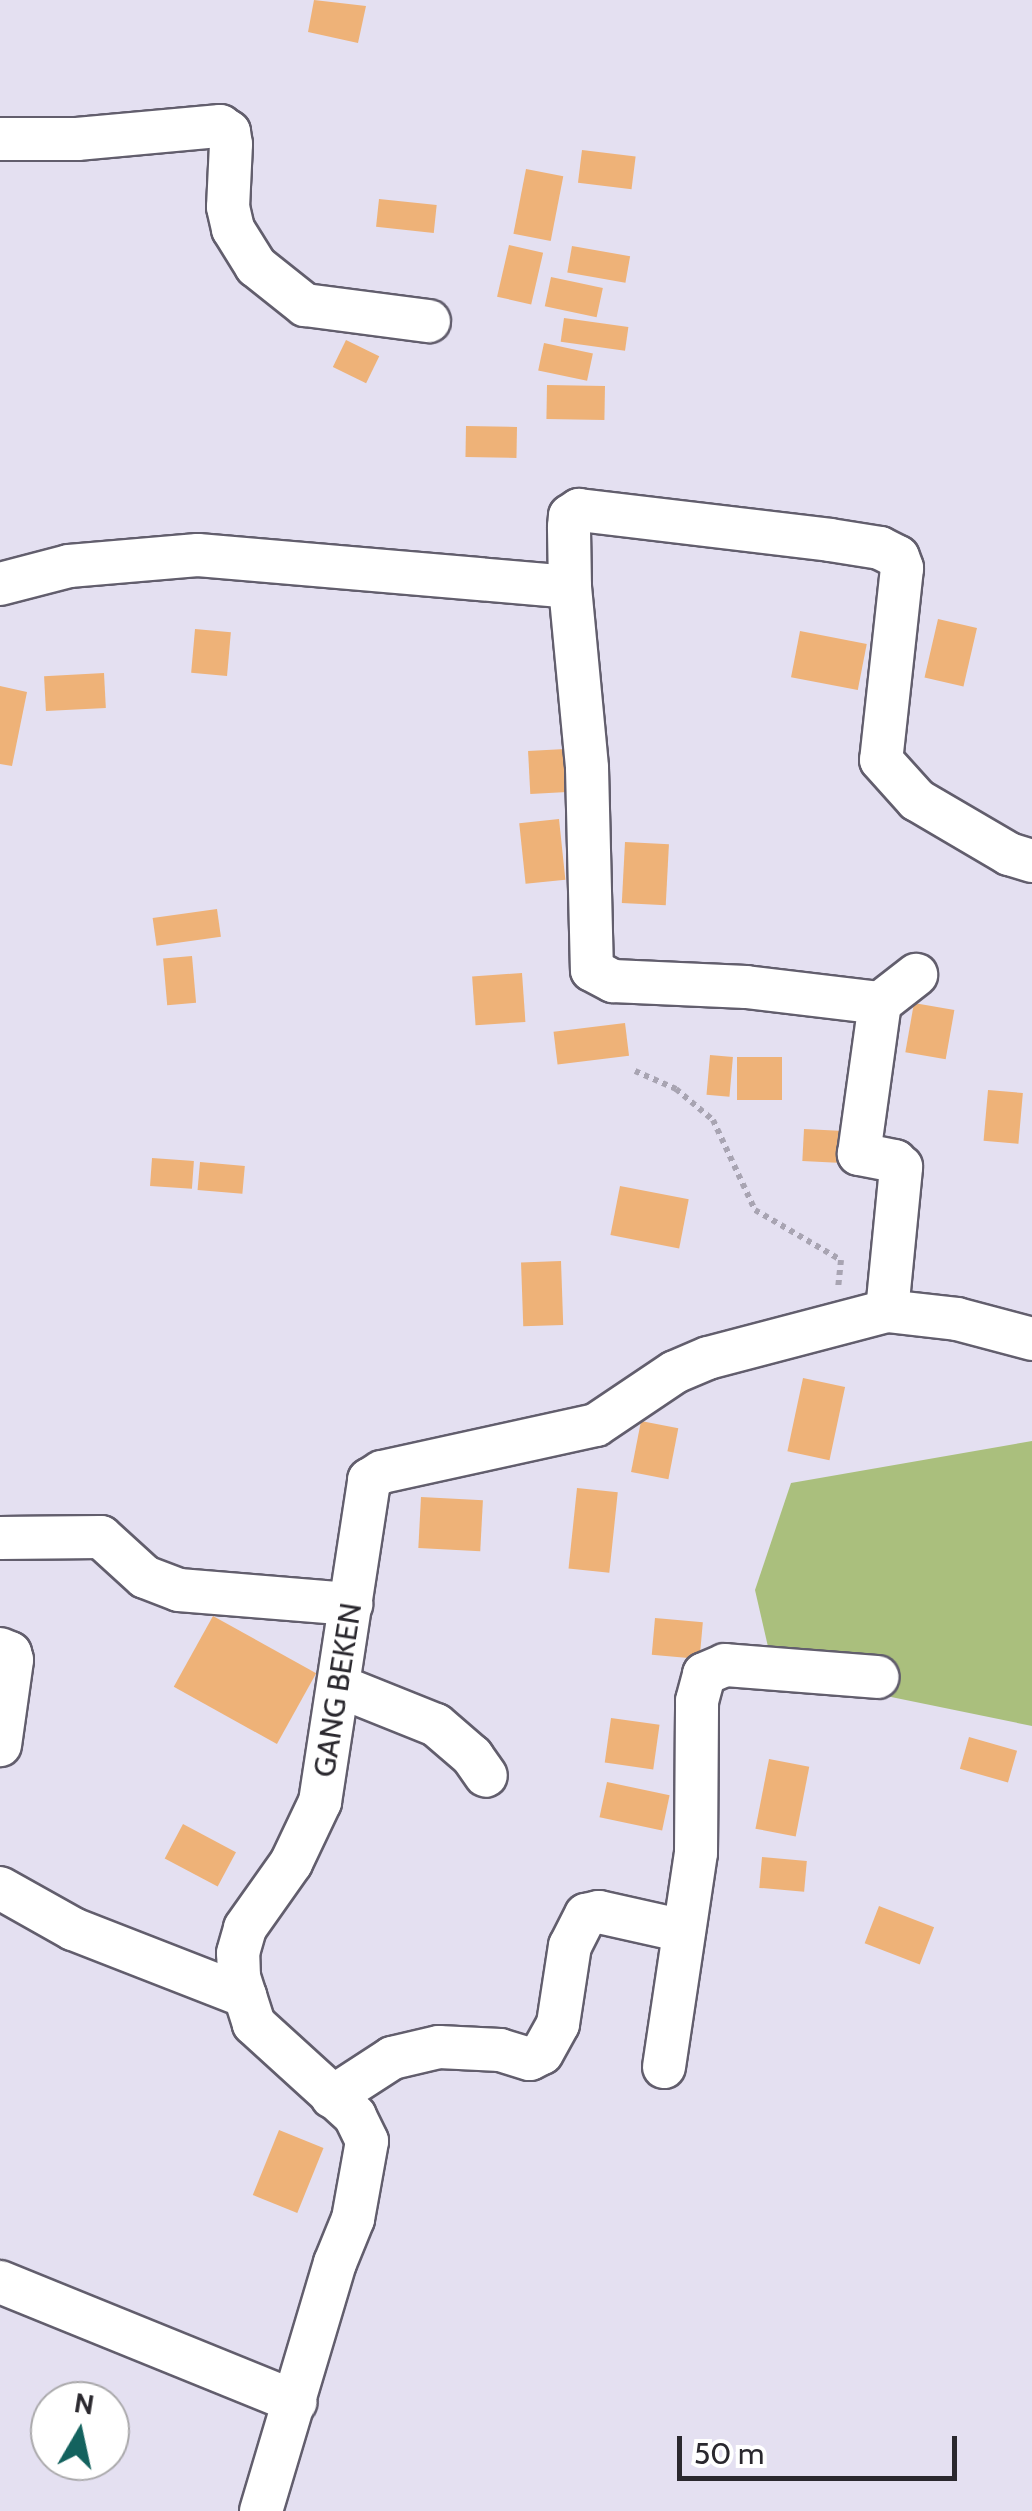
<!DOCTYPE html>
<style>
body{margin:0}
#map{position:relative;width:1032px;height:2511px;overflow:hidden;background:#e4e0f1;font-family:Cabin,sans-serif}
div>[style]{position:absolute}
.green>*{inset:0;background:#aabf7d}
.building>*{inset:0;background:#eeb278;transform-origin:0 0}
.path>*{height:6px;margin-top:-3px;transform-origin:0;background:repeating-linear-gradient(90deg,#a8a4b2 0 5px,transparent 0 10px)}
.roads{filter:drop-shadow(2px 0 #625e6d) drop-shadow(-2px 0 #625e6d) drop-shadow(0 2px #625e6d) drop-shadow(0 -2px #625e6d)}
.street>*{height:42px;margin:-21px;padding:0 21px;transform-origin:21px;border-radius:21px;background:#fff}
span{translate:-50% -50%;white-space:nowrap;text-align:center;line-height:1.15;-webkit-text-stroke:10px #fff;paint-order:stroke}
.street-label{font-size:30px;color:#2a282e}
.north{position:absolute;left:30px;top:2381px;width:100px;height:100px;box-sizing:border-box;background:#fff;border:2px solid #aaa9ab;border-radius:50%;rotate:9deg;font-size:28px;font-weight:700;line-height:40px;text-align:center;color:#2a282e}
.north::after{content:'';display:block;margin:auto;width:35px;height:45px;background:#13625e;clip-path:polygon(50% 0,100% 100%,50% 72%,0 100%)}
.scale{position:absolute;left:677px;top:2436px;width:280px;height:45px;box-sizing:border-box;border:5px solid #2a282e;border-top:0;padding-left:12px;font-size:30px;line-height:35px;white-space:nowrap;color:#2a282e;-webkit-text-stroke:8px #fff;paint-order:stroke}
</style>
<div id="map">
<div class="green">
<div style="clip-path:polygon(1032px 1441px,1032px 1726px,774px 1673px,755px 1590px,791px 1483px)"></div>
</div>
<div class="building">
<div style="clip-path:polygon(314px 0,366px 6px,358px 43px,308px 32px)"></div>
<div style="left:582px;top:150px;width:54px;height:33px;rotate:7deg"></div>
<div style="left:526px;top:169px;width:38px;height:66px;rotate:11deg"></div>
<div style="left:379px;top:199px;width:58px;height:28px;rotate:6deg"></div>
<div style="left:509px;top:245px;width:35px;height:53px;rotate:13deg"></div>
<div style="left:572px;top:246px;width:59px;height:27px;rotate:10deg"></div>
<div style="left:551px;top:277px;width:53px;height:30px;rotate:12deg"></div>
<div style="left:564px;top:318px;width:65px;height:24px;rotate:8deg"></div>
<div style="left:346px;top:340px;width:37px;height:30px;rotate:26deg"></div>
<div style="left:544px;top:343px;width:50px;height:28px;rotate:12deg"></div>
<div style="left:547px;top:385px;width:58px;height:34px;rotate:1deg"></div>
<div style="left:466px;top:426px;width:51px;height:31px;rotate:1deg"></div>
<div style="left:938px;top:619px;width:40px;height:60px;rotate:13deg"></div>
<div style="left:195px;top:629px;width:36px;height:44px;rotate:5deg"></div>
<div style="left:800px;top:631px;width:68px;height:47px;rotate:11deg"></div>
<div style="left:104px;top:673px;width:35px;height:60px;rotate:87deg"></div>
<div style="clip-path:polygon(0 686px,27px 692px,12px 766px,0 764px)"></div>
<div style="left:565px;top:749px;width:43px;height:37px;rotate:87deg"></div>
<div style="left:559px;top:819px;width:61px;height:40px;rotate:84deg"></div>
<div style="left:625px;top:842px;width:44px;height:61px;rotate:3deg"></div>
<div style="left:217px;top:909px;width:28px;height:65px;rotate:82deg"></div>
<div style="left:192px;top:956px;width:47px;height:29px;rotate:85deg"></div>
<div style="left:522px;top:973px;width:49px;height:50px;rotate:86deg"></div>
<div style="left:914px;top:1003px;width:41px;height:50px;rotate:10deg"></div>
<div style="left:625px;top:1023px;width:33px;height:72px;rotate:83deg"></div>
<div style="left:710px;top:1055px;width:23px;height:40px;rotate:5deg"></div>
<div style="left:737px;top:1057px;width:45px;height:43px"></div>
<div style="left:988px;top:1090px;width:35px;height:51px;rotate:5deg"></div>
<div style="left:804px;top:1129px;width:45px;height:32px;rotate:3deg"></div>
<div style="left:152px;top:1158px;width:42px;height:28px;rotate:4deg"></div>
<div style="left:200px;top:1162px;width:45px;height:28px;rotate:5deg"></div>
<div style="left:620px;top:1186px;width:70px;height:50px;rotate:11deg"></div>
<div style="left:561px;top:1261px;width:64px;height:40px;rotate:88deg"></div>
<div style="left:803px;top:1378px;width:43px;height:75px;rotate:12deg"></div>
<div style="left:641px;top:1421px;width:38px;height:52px;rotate:11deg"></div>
<div style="left:577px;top:1488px;width:41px;height:81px;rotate:6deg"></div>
<div style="left:421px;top:1497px;width:62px;height:51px;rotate:3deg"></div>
<div style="left:213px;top:1616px;width:118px;height:81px;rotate:29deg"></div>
<div style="left:655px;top:1618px;width:48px;height:37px;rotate:5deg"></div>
<div style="left:611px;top:1718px;width:49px;height:45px;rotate:8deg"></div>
<div style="left:969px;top:1737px;width:50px;height:33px;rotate:16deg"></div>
<div style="left:769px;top:1759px;width:41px;height:71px;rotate:11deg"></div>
<div style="left:607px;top:1782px;width:64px;height:36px;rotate:12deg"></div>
<div style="left:183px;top:1824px;width:60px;height:39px;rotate:28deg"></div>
<div style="left:762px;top:1857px;width:45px;height:31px;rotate:5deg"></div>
<div style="left:879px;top:1906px;width:59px;height:40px;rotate:21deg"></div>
<div style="left:279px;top:2130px;width:48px;height:70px;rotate:22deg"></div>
</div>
<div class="path">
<div style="left:635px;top:1071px;width:45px;rotate:23.7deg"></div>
<div style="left:676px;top:1089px;width:48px;rotate:40deg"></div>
<div style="left:713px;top:1120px;width:99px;rotate:65deg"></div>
<div style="left:755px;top:1210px;width:99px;rotate:30.2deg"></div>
<div style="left:841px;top:1260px;width:27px;rotate:96deg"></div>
</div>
<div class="roads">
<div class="street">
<div style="left:0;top:139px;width:77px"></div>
<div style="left:77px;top:139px;width:144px;rotate:-5.2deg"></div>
<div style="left:220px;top:126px;width:11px;rotate:34deg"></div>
<div style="left:229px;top:132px;width:12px;rotate:81deg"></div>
<div style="left:231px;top:144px;width:63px;rotate:92.7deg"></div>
<div style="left:228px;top:207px;width:23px;rotate:77deg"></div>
<div style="left:233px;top:229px;width:44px;rotate:58.1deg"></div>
<div style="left:256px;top:266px;width:63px;rotate:38.5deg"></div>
<div style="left:305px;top:305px;width:125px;rotate:7.4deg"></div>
<div style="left:0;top:584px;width:71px;rotate:-14.6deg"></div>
<div style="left:69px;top:566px;width:129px;rotate:-4.9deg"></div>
<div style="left:198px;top:555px;width:373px;rotate:4.9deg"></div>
<div style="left:570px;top:587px;width:182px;rotate:84.6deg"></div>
<div style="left:587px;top:768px;width:202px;rotate:88.6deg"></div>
<div style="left:592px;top:970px;width:24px;rotate:28deg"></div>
<div style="left:613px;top:981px;width:133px;rotate:2.6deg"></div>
<div style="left:746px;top:987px;width:135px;rotate:6.8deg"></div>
<div style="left:570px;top:587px;width:60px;rotate:-91deg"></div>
<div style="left:569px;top:527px;width:11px;rotate:-85deg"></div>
<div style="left:570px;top:516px;width:11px;rotate:-34deg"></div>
<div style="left:579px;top:510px;width:253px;rotate:6.8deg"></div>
<div style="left:830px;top:540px;width:51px;rotate:9.1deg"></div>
<div style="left:880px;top:548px;width:20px;rotate:27deg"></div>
<div style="left:898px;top:557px;width:12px;rotate:70deg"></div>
<div style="left:902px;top:568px;width:193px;rotate:96.2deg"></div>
<div style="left:881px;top:760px;width:54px;rotate:48deg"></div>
<div style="left:917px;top:800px;width:107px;rotate:30.4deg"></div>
<div style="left:1009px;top:854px;width:24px;rotate:17deg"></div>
<div style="left:887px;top:1311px;width:145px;rotate:-84.4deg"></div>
<div style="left:901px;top:1167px;width:8px;rotate:-135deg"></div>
<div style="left:895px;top:1161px;width:37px;rotate:-169deg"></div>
<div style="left:859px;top:1154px;width:152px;rotate:-82.1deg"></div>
<div style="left:880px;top:1003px;width:46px;rotate:-37.9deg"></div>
<div style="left:0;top:1538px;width:101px;rotate:-0.6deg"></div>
<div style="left:101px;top:1537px;width:59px;rotate:42.3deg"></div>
<div style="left:145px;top:1577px;width:36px;rotate:21deg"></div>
<div style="left:179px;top:1590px;width:173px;rotate:4.7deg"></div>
<div style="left:0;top:1649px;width:11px;rotate:22deg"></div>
<div style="left:10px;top:1653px;width:7px;rotate:74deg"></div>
<div style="left:12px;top:1660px;width:86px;rotate:98deg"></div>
<div style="left:341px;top:1687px;width:102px;rotate:21.8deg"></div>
<div style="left:436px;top:1725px;width:48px;rotate:40.7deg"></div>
<div style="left:472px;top:1756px;width:24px;rotate:55deg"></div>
<div style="left:0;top:1888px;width:84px;rotate:29.3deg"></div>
<div style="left:73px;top:1929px;width:185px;rotate:21.3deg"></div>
<div style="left:664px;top:2067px;width:216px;rotate:-81.5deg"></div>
<div style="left:696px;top:1853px;width:152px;rotate:-89.6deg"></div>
<div style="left:697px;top:1701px;width:28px;rotate:-75deg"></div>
<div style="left:704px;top:1674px;width:23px;rotate:-23deg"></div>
<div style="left:725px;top:1665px;width:153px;rotate:4.5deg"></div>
<div style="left:332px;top:2097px;width:72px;rotate:-33deg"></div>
<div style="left:392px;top:2058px;width:48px;rotate:-13.2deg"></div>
<div style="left:439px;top:2047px;width:61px;rotate:2.8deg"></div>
<div style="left:500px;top:2050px;width:31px;rotate:17deg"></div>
<div style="left:530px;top:2059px;width:13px;rotate:-27deg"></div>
<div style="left:542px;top:2053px;width:33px;rotate:-61deg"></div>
<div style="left:558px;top:2024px;width:79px;rotate:-81.3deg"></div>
<div style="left:570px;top:1946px;width:35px;rotate:-63deg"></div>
<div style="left:586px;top:1915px;width:13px;rotate:-13deg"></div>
<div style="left:599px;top:1912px;width:87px;rotate:12.6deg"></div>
<div style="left:0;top:2282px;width:319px;rotate:22.1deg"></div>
<div style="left:261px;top:2511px;width:259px;rotate:-73.4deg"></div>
<div style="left:335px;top:2263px;width:48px;rotate:-67.8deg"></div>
<div style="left:353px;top:2219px;width:79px;rotate:-79.8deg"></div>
<div style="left:367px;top:2141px;width:28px;rotate:-116deg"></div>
<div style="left:355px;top:2116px;width:137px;rotate:-137.7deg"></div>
<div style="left:254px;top:2024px;width:49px;rotate:-107.7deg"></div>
<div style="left:239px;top:1977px;width:24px;rotate:-92deg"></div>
<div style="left:238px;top:1953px;width:26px;rotate:-74deg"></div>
<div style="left:245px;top:1928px;width:80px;rotate:-54.7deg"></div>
<div style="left:291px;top:1863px;width:68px;rotate:-64.6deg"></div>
<div style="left:320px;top:1802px;width:326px;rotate:-81.3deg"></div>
<div style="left:369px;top:1480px;width:15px;rotate:-32deg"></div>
<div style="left:382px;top:1472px;width:219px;rotate:-12.4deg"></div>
<div style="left:596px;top:1425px;width:95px;rotate:-33.9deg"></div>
<div style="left:675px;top:1372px;width:36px;rotate:-23deg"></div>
<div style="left:708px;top:1358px;width:185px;rotate:-14.7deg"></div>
<div style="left:887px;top:1311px;width:70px;rotate:6.5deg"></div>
<div style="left:957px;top:1319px;width:78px;rotate:14.9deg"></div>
</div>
</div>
<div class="street-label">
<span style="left:338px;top:1690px;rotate:-81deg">GANG BEKEN</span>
</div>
<div class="north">N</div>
<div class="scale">50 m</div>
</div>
